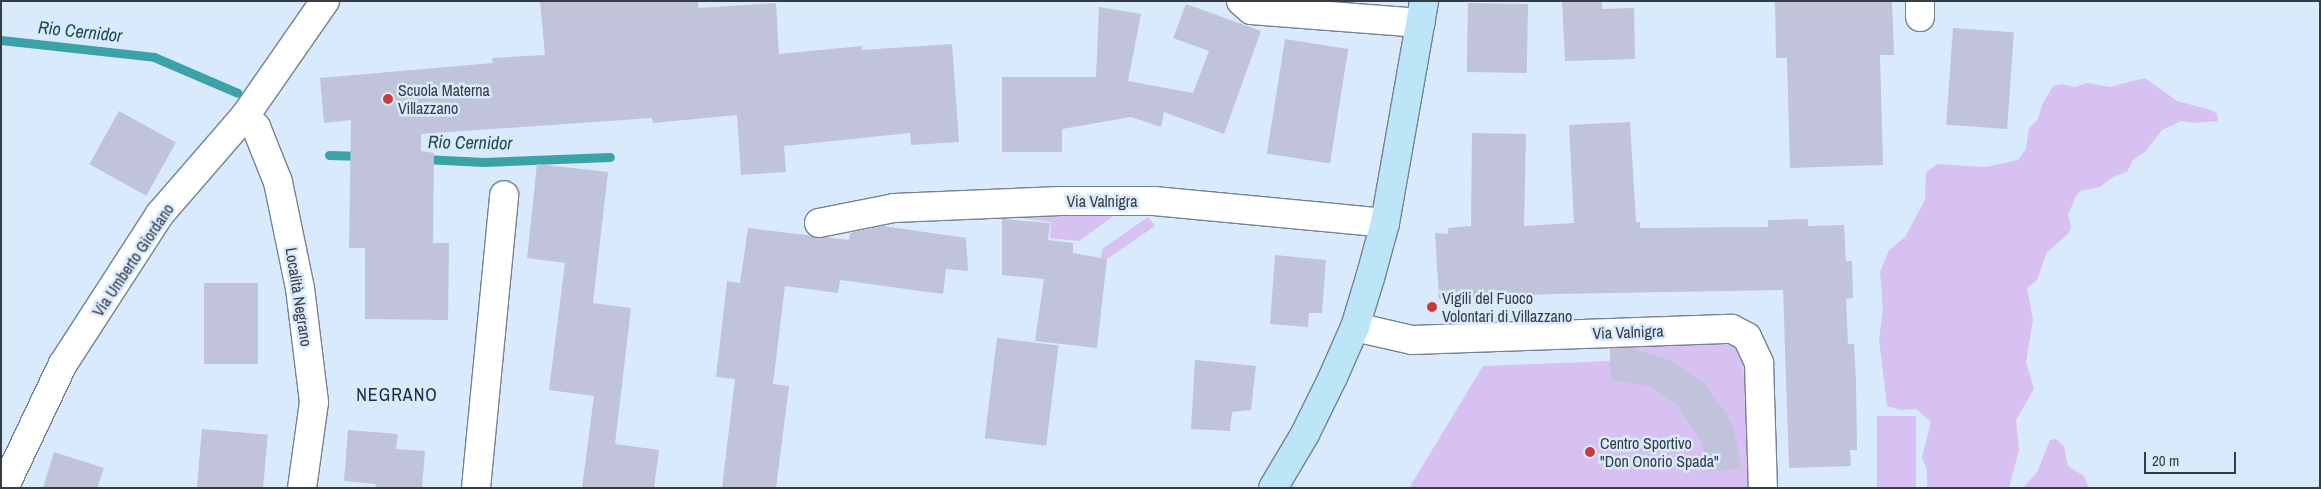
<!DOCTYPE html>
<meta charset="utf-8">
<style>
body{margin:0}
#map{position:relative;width:2321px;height:489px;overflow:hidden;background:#daeafd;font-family:"Archivo Narrow",sans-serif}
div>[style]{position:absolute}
.green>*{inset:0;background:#d7c0f2;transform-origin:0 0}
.stream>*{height:9px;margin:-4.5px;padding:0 4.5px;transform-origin:4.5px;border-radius:4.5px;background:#3ba3a7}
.building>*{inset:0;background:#c0c3d9;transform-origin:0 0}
.roads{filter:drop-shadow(1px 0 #748293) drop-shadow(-1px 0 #748293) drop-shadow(0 1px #748293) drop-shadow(0 -1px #748293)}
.minor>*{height:28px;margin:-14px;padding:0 14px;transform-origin:14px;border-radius:14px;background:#fff}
.major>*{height:28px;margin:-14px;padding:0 14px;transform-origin:14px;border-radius:14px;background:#bce6f8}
.dots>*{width:14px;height:14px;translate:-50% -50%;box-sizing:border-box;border:2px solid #daeafd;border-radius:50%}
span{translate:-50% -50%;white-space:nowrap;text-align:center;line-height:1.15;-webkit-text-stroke:5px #daeafd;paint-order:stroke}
.poi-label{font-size:16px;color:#363c44}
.left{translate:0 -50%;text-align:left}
.street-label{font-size:16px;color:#363c44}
.water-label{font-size:18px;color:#1d4b4c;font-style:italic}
.neighbourhood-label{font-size:18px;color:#212d3b;letter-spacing:1px}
.frame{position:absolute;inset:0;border:2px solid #363c44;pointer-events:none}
.scale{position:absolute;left:2144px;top:452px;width:92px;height:22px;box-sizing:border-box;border:2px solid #363c44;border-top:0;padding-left:6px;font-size:15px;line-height:18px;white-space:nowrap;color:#363c44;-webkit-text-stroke:4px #daeafd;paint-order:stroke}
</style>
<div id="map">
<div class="green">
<div style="clip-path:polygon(2145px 78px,2177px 101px,2211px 110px,2217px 114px,2218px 121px,2196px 123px,2181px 121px,2162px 130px,2145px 152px,2133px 160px,2127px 172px,2113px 177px,2100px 187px,2081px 191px,2076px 196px,2068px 215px,2071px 227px,2069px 233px,2047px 252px,2037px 280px,2027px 288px,2033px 320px,2026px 362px,2034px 389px,2016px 420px,2019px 450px,2009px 488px,1927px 488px,1927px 471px,1922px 457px,1931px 422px,1916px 409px,1901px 410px,1887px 406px,1879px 339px,1883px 310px,1880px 272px,1889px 250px,1905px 237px,1925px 200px,1926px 172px,1938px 164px,1986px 167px,2018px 160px,2026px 149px,2029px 128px,2038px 119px,2042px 105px,2053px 86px,2061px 84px,2075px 87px,2088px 83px,2110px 87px)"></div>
<div style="clip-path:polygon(1120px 211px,1079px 241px,1050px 238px,1051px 222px,999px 215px)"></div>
<div style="clip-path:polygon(1148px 217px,1155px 226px,1107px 259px,1101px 258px,1102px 249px)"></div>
<div style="clip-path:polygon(1742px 344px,1751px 488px,1409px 488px,1483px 366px,1610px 361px,1610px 347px)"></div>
<div style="left:1877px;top:416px;width:39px;height:72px"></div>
<div style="clip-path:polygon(2056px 439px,2064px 446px,2068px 466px,2084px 476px,2089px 488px,2023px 488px,2037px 472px,2050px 440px)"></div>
</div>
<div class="stream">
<div style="left:1px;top:40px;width:154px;rotate:6.3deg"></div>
<div style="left:154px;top:57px;width:91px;rotate:23.2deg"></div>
<div style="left:329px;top:155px;width:32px;rotate:2deg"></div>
<div style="left:424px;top:159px;width:60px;rotate:2.9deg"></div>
<div style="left:484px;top:162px;width:126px;rotate:-2.3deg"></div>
</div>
<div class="building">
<div style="clip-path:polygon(540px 1px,698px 1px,698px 8px,776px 3px,779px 54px,862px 46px,862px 50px,952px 44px,959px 142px,911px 145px,910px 133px,784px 146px,786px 172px,741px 175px,737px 115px,653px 123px,652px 118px,421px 134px,421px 151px,434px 153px,433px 243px,449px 243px,448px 320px,365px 319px,365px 248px,349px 248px,351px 120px,324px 123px,320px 78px,493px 63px,492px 58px,545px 55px)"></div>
<div style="clip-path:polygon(1562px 1px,1602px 1px,1602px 9px,1634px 8px,1635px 59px,1565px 61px)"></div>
<div style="clip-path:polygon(1775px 1px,1892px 1px,1894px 55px,1880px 55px,1883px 165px,1790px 168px,1787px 58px,1776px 58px)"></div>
<div style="clip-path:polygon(1186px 4px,1261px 31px,1224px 134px,1164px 112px,1161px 127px,1131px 117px,1062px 129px,1062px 152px,1002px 152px,1002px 77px,1096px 77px,1099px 7px,1141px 14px,1128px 81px,1193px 93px,1209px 51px,1173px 38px)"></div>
<div style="left:1528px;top:4px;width:69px;height:60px;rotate:91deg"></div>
<div style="left:1953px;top:28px;width:61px;height:97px;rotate:4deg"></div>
<div style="left:1285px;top:39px;width:64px;height:116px;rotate:9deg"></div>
<div style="left:119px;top:111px;width:65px;height:61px;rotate:29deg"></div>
<div style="clip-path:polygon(1630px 122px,1636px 222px,1640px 222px,1640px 228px,1768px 227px,1768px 220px,1808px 219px,1808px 226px,1844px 225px,1846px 261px,1852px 261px,1853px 298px,1846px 299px,1848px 344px,1854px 344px,1856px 380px,1857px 450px,1850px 450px,1851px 466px,1789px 468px,1783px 290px,1555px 294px,1439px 299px,1435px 233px,1448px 234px,1448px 228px,1471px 226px,1472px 133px,1526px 134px,1524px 226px,1574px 223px,1569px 125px)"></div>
<div style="clip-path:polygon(537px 164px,608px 172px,593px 303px,631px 308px,615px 444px,659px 450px,654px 488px,582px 488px,594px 396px,549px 390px,565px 263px,527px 258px)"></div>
<div style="clip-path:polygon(1002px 219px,1050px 223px,1048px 240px,1073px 243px,1073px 253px,1107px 259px,1097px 348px,1035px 341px,1044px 279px,1002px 275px)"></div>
<div style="clip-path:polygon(883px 226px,966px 238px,968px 271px,946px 269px,943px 294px,840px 280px,838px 293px,785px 286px,773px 384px,789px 386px,776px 488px,722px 488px,735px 379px,716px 377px,727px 281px,740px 283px,748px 228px,849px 240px,850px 233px)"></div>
<div style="clip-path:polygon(1275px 255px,1326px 260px,1322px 313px,1309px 313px,1308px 327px,1270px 324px)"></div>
<div style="left:204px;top:283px;width:54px;height:81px"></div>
<div style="left:997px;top:338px;width:62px;height:101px;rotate:7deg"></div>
<div style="clip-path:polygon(1631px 348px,1672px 361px,1704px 383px,1728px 416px,1735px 434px,1741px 469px,1708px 471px,1702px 443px,1677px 404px,1648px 386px,1611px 380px,1610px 349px)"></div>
<div style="clip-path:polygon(1195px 360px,1256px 366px,1251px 410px,1232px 412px,1230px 431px,1191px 429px)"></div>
<div style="left:202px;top:429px;width:66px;height:59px;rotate:5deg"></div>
<div style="clip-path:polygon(348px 430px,398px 434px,396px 449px,425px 451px,422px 488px,375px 488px,376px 484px,344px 481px)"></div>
<div style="clip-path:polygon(54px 452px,104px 468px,97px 488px,43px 488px)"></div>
</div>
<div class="roads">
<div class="minor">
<div style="left:1241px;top:1px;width:13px;rotate:42deg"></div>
<div style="left:1251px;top:10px;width:170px;rotate:4.4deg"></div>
<div style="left:1920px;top:1px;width:16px;rotate:90deg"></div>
<div style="left:245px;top:116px;width:16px;rotate:45deg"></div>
<div style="left:256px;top:127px;width:59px;rotate:68.2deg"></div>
<div style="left:278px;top:182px;width:108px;rotate:78.3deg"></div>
<div style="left:300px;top:288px;width:115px;rotate:83deg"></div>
<div style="left:314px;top:402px;width:87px;rotate:97.9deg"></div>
<div style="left:819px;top:223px;width:76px;rotate:-11.3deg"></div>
<div style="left:894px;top:208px;width:166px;rotate:-2.4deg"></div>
<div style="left:1060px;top:201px;width:94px"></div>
<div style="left:1154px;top:201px;width:232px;rotate:5.4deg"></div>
<div style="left:1355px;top:327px;width:58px;rotate:12.8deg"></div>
<div style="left:1412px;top:340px;width:320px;rotate:-2deg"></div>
<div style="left:1732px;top:329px;width:17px;rotate:28deg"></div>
<div style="left:1747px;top:337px;width:29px;rotate:65deg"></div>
<div style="left:1759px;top:363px;width:125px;rotate:88.2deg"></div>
<div style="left:4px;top:488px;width:137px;rotate:-64.6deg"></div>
<div style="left:63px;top:364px;width:179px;rotate:-57.1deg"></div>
<div style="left:160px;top:214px;width:130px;rotate:-49.1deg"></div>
<div style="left:245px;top:116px;width:140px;rotate:-55.2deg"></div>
<div style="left:476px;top:488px;width:294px;rotate:-84.5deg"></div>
</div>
<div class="major">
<div style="left:1273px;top:488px;width:63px;rotate:-59.3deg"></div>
<div style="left:1305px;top:434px;width:64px;rotate:-63.8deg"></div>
<div style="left:1333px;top:377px;width:55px;rotate:-66.3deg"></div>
<div style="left:1355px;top:327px;width:51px;rotate:-73deg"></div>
<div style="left:1370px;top:278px;width:57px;rotate:-74.7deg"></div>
<div style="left:1385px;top:223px;width:225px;rotate:-80deg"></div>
</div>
</div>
<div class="dots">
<div style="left:388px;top:99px;background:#c93a39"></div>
<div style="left:1432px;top:307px;background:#c93a39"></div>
<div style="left:1590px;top:452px;background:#c93a39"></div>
</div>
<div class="poi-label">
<span class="left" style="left:398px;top:99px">Scuola Materna<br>Villazzano</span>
<span class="left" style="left:1442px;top:307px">Vigili del Fuoco<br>Volontari di Villazzano</span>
<span class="left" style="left:1600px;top:452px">Centro Sportivo<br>"Don Onorio Spada"</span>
</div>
<div class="street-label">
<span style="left:1102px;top:201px">Via Valnigra</span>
<span style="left:133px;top:260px;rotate:-56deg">Via Umberto Giordano</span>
<span style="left:299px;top:297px;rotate:81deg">Località Negrano</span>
<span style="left:1628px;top:332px;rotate:-2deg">Via Valnigra</span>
</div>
<div class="water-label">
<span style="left:80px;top:32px;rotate:6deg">Rio Cernidor</span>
<span style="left:470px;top:143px;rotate:1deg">Rio Cernidor</span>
</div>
<div class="neighbourhood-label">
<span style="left:397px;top:395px">NEGRANO</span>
</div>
<div class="frame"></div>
<div class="scale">20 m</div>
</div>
